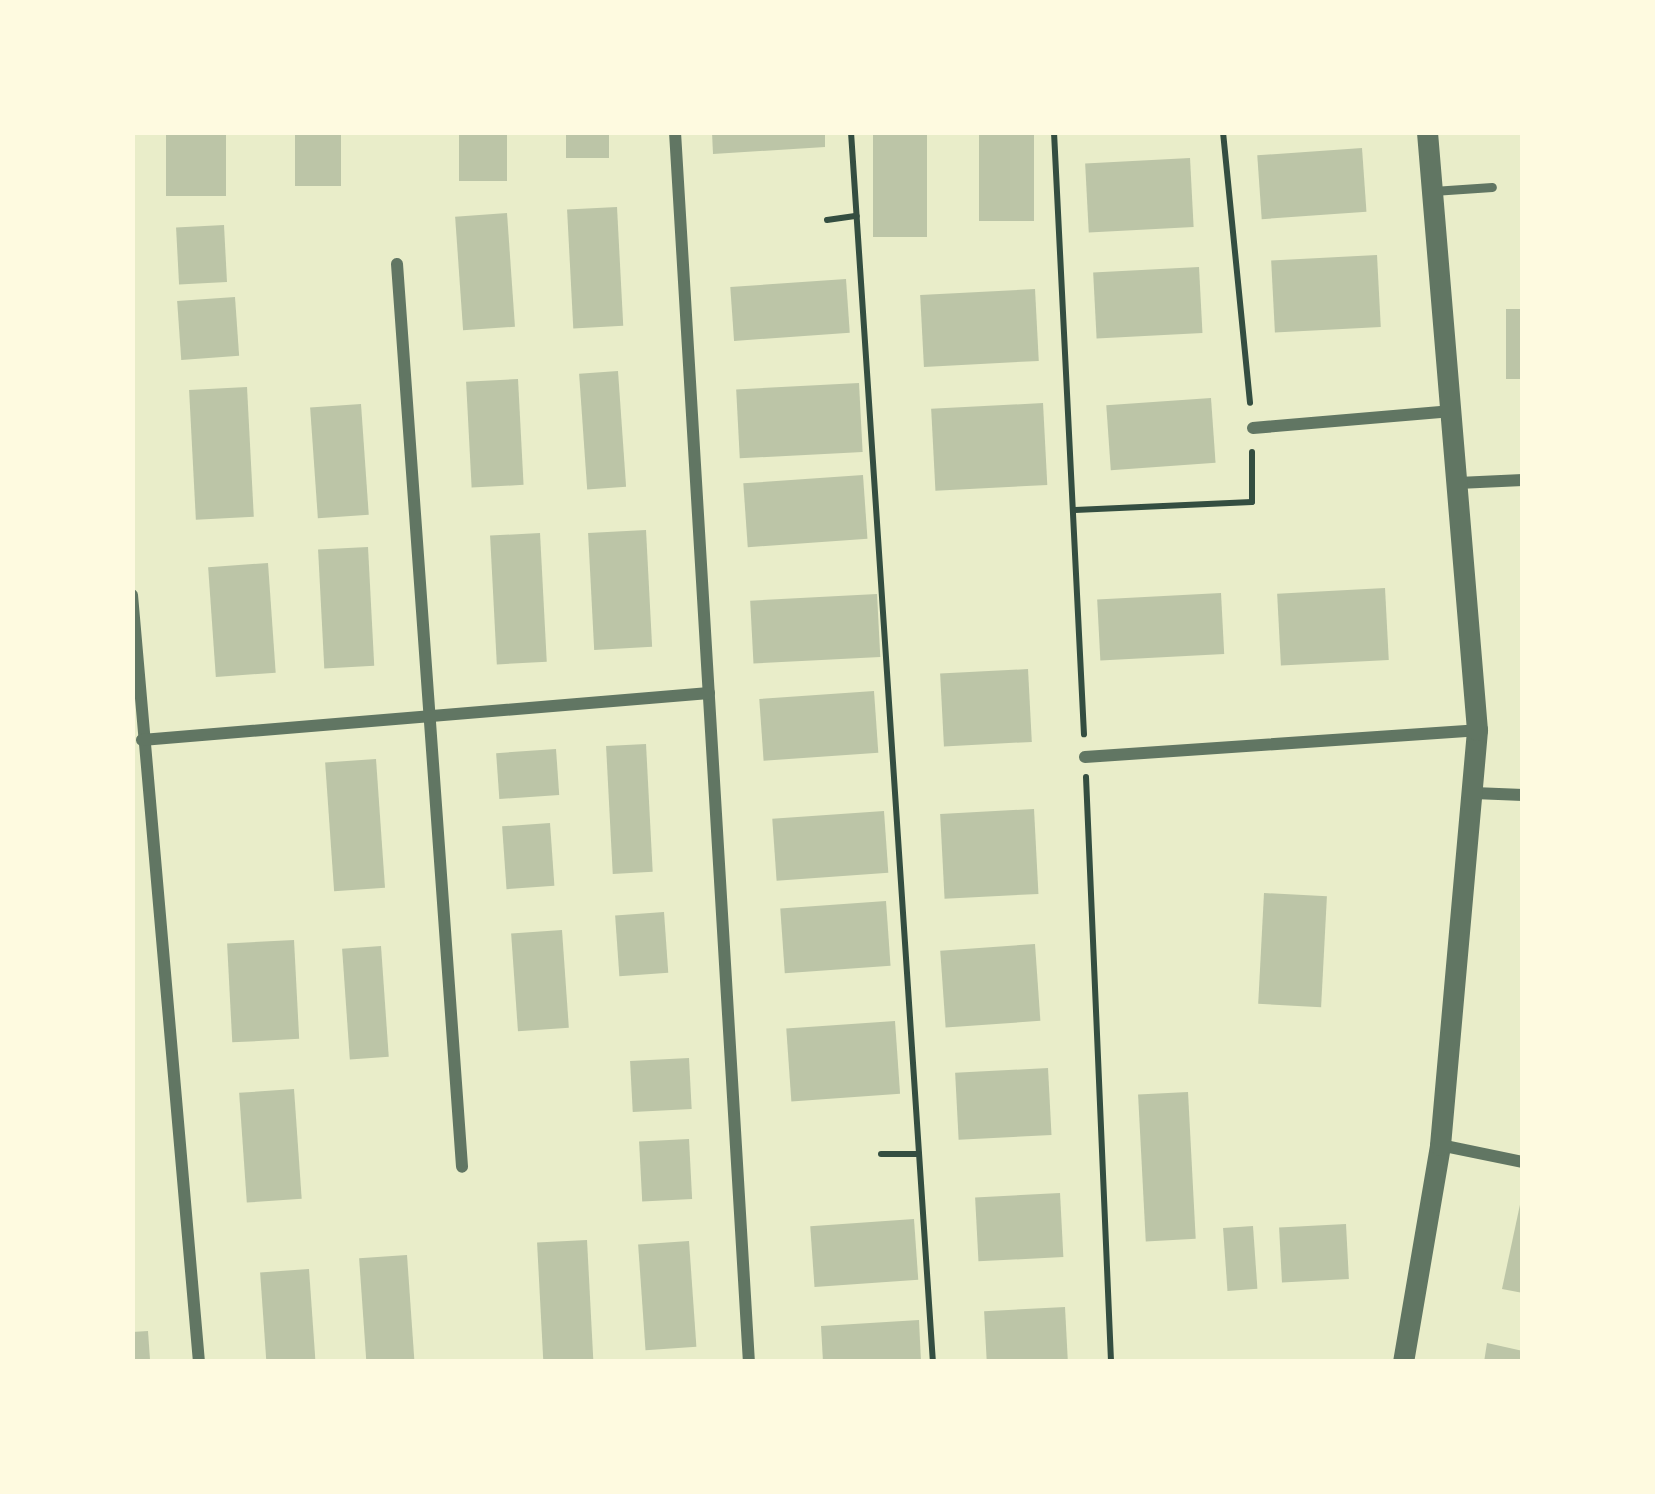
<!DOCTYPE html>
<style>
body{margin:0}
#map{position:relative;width:1655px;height:1494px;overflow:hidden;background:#e9edc9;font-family:Manrope,sans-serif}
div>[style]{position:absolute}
.building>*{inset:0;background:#bcc5a7;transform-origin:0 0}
.path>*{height:6px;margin:-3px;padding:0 3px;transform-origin:3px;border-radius:3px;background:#344e41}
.service>*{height:9px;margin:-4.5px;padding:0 4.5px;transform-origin:4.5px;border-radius:4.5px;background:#617663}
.minor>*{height:12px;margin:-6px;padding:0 6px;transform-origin:6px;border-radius:6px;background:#617663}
.tertiary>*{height:21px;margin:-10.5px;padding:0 10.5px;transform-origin:10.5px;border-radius:10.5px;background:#617663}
span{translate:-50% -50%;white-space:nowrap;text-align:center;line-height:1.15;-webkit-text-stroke:9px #fefae0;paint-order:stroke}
.frame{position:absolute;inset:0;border:135px solid #fefae0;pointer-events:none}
</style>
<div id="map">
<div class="building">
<div style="left:166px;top:132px;width:60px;height:64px"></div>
<div style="left:295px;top:132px;width:46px;height:54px"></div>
<div style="left:459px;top:132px;width:48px;height:49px"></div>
<div style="left:566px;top:132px;width:43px;height:26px"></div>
<div style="clip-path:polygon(712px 132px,825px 132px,825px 147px,713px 154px)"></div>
<div style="left:873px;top:132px;width:54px;height:105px"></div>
<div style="left:979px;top:132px;width:55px;height:89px"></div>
<div style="left:1362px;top:148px;width:64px;height:105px;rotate:86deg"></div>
<div style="left:1190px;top:158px;width:69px;height:105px;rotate:87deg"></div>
<div style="left:617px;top:207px;width:119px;height:50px;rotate:87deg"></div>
<div style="left:507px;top:213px;width:114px;height:52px;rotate:86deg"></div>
<div style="left:224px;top:225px;width:57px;height:48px;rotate:87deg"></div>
<div style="left:1377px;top:255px;width:72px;height:106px;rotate:87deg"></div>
<div style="left:1199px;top:267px;width:66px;height:106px;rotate:87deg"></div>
<div style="left:846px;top:279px;width:54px;height:116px;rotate:86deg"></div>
<div style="left:1035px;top:289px;width:72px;height:115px;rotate:87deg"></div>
<div style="left:235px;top:297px;width:59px;height:58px;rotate:86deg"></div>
<div style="left:1523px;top:309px;width:70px;height:17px;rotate:90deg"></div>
<div style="left:618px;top:371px;width:116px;height:39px;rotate:86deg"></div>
<div style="left:518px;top:379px;width:106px;height:52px;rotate:87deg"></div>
<div style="left:859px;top:383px;width:69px;height:123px;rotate:87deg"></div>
<div style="left:247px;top:387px;width:130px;height:58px;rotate:87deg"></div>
<div style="left:1211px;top:398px;width:65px;height:105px;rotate:86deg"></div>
<div style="left:1043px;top:403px;width:82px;height:112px;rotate:87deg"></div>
<div style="left:361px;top:404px;width:111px;height:51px;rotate:86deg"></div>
<div style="left:863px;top:475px;width:64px;height:120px;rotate:86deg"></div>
<div style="left:646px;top:530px;width:117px;height:58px;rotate:87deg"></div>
<div style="left:540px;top:533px;width:129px;height:50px;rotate:87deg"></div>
<div style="left:368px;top:547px;width:119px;height:50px;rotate:87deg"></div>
<div style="left:268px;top:563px;width:110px;height:60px;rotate:86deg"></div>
<div style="left:1385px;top:588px;width:72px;height:108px;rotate:87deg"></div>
<div style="left:1221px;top:593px;width:61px;height:124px;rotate:87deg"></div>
<div style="left:877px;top:594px;width:63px;height:127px;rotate:87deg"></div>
<div style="left:1028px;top:669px;width:73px;height:88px;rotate:87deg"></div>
<div style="left:874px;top:691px;width:62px;height:115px;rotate:86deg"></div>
<div style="left:646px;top:744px;width:128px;height:40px;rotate:87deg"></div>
<div style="left:556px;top:749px;width:46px;height:60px;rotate:86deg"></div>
<div style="left:376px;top:759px;width:129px;height:51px;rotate:86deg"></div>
<div style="left:1034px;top:809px;width:85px;height:94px;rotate:87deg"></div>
<div style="left:884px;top:811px;width:62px;height:112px;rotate:86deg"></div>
<div style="left:550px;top:823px;width:63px;height:48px;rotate:86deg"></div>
<div style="left:1264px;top:893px;width:63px;height:111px;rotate:3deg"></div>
<div style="left:886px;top:901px;width:65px;height:106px;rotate:86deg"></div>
<div style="left:664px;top:912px;width:61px;height:49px;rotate:86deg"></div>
<div style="left:562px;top:930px;width:98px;height:51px;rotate:86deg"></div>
<div style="left:294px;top:940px;width:99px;height:67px;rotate:87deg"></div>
<div style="left:1035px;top:944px;width:77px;height:95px;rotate:86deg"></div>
<div style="left:381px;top:946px;width:111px;height:39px;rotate:86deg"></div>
<div style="left:895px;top:1021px;width:73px;height:109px;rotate:86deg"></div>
<div style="left:689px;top:1058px;width:51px;height:59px;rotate:87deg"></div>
<div style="left:1048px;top:1068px;width:67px;height:93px;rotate:87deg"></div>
<div style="left:294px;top:1089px;width:110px;height:55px;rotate:86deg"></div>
<div style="left:1188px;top:1092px;width:147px;height:50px;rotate:87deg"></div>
<div style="left:689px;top:1139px;width:60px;height:50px;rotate:87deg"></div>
<div style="left:1060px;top:1193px;width:64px;height:85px;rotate:87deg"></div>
<div style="clip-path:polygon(1521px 1200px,1523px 1200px,1523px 1293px,1502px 1289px)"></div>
<div style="left:914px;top:1219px;width:61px;height:104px;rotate:86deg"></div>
<div style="left:1346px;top:1224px;width:55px;height:67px;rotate:87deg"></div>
<div style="left:1253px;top:1226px;width:63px;height:30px;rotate:86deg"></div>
<div style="left:587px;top:1240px;width:122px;height:50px;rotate:87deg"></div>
<div style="left:689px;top:1241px;width:106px;height:51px;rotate:86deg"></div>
<div style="left:407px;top:1255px;width:107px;height:48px;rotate:86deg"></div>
<div style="left:309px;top:1269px;width:93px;height:49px;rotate:86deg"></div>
<div style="left:1065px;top:1307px;width:55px;height:81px;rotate:87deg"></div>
<div style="clip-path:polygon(919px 1320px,921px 1362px,823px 1362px,821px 1326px)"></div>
<div style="left:148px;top:1331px;width:31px;height:16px;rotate:86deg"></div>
<div style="clip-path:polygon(1487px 1343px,1523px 1351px,1523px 1362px,1484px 1362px)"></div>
</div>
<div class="path">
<div style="left:851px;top:132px;width:1233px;rotate:86.19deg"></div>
<div style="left:1054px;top:132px;width:603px;rotate:87.15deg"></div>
<div style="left:1223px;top:132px;width:272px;rotate:84.3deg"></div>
<div style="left:827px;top:220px;width:30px;rotate:-8deg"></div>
<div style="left:1075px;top:510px;width:177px;rotate:-2.6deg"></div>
<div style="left:1252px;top:502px;width:50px;rotate:-90deg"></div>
<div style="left:1086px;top:777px;width:586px;rotate:87.55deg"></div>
<div style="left:881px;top:1154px;width:38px"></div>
</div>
<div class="service">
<div style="left:1433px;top:191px;width:59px;rotate:-3.9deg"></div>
</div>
<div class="minor">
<div style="left:675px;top:132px;width:1232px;rotate:86.56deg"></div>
<div style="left:397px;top:264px;width:905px;rotate:85.88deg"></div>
<div style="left:1253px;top:428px;width:200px;rotate:-4.9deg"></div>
<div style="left:1458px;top:483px;width:65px;rotate:-2.6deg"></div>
<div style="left:132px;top:595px;width:770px;rotate:85.01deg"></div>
<div style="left:142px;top:740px;width:569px;rotate:-4.74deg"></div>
<div style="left:1085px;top:757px;width:393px;rotate:-3.9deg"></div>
<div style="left:1474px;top:793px;width:49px;rotate:2.3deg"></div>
<div style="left:1440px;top:1145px;width:85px;rotate:11.6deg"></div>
</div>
<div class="tertiary">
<div style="left:1403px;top:1362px;width:220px;rotate:-80.3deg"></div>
<div style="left:1440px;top:1145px;width:417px;rotate:-84.9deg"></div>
<div style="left:1477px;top:730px;width:600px;rotate:-94.78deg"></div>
</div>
<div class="frame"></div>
</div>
